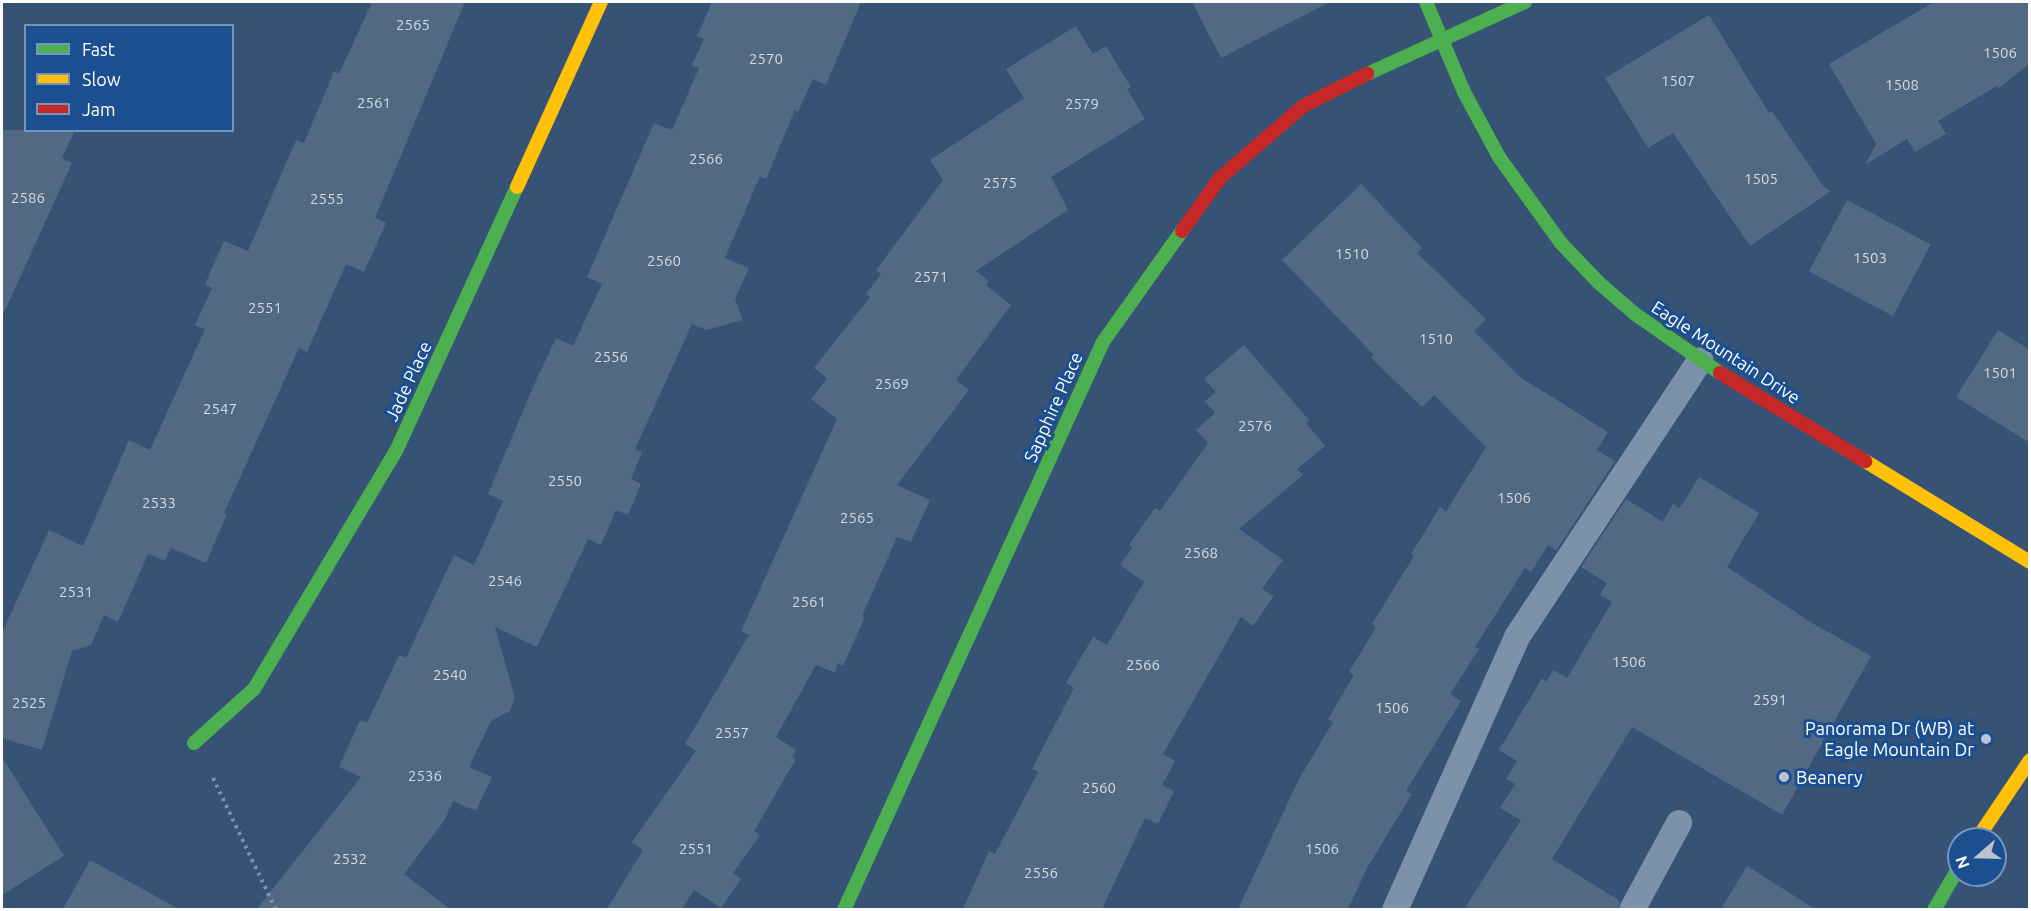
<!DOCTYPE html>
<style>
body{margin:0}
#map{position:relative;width:2031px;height:911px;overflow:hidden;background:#365274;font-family:Ubuntu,sans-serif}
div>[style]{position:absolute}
.building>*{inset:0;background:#526984;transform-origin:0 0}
.path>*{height:4px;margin-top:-2px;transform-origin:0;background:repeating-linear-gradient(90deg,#7d92a8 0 3px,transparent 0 7.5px)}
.lane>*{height:26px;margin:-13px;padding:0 13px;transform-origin:13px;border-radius:13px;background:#7d92a8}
.fast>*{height:14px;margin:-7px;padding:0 7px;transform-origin:7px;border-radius:7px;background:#4caf50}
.slow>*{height:14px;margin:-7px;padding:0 7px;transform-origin:7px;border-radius:7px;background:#ffc107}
.jam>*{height:14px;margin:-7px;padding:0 7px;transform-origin:7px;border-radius:7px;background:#c62828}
.dots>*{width:16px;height:16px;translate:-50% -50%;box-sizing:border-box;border:3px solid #1b4f8f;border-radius:50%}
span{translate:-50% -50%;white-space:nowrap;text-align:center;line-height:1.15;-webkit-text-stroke:6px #1b4f8f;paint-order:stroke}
.number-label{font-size:15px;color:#d4dae0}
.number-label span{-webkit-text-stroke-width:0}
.street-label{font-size:18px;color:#fff}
.poi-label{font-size:18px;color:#fff}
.right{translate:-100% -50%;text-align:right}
.left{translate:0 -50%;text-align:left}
.frame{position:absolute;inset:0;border:3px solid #fff;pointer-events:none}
.legend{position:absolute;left:24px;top:24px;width:210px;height:108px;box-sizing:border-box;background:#1b4f8f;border:2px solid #7695bc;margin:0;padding:8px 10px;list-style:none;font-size:18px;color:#fff}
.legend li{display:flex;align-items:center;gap:12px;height:30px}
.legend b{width:30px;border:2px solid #7695bc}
.north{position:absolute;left:1947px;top:827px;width:60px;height:60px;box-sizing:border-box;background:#1b4f8f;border:2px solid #7695bc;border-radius:50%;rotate:250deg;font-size:16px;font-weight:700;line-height:24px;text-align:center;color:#fff}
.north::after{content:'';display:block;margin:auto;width:21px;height:27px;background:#b9c2ce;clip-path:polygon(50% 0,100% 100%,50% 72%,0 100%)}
</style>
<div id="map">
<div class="building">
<div style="clip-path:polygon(372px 2px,465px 2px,375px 218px,386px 223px,364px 272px,346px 264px,307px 352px,299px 348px,224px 513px,227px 514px,206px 563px,171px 548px,165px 561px,148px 554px,118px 622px,104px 615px,91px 645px,72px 651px,42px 750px,2px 738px,2px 633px,49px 530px,83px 546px,129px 440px,150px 450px,205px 329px,195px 325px,212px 288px,205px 284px,224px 241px,248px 251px,296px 140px,304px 143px,334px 71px,339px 74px)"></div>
<div style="clip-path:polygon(712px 2px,861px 2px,826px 85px,813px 79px,798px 112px,795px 110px,766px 179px,760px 176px,725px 258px,749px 268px,735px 299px,743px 320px,706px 330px,692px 324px,635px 449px,642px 452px,631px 479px,641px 484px,628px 515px,616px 510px,601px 545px,588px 539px,537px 647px,495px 627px,515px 698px,510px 711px,491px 721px,469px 767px,492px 777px,476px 811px,453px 801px,444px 821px,404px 874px,450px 909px,257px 909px,361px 777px,339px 767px,360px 720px,367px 723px,399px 655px,406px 658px,454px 555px,474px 565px,503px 501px,488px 494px,534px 385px,556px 338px,573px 346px,602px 284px,587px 277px,654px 123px,672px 130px,699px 68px,692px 65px,704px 39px,697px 36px)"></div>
<div style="clip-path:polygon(1192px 2px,1330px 2px,1221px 58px)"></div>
<div style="clip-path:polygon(1934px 2px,2030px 2px,2030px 63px,1999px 88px,1997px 86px,1938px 121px,1946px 134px,1915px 152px,1907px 139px,1865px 165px,1876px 144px,1829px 64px)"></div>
<div style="clip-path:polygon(1709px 15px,1769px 113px,1772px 111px,1824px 187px,1831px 191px,1750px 246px,1673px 133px,1648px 148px,1605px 78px)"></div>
<div style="clip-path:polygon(1076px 26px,1093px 54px,1106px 46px,1131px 87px,1127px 89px,1145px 119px,1051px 177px,1068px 210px,976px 271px,989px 281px,986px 285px,1011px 305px,956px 380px,969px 390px,897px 485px,930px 500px,911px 542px,897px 537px,862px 616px,865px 617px,843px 666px,838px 663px,835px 673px,816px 665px,776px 737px,796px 750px,792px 757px,796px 759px,754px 831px,760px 835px,733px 873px,741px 879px,721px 908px,694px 890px,682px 909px,607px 909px,643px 850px,632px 842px,696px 751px,685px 744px,749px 635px,741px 631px,837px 419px,811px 399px,827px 378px,814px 368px,870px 297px,866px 294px,881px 274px,876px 270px,943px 180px,930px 160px,1024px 98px,1006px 69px)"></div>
<div style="clip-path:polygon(2px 130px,75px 130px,62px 158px,72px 163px,2px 317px)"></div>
<div style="clip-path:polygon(1361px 184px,1422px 248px,1417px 253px,1486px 319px,1474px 331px,1520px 377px,1608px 432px,1597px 450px,1615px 461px,1556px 551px,1548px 545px,1531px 572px,1525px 568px,1475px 647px,1479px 649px,1450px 694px,1461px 701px,1406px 791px,1412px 794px,1367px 868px,1348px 909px,1238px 909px,1299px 779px,1333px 722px,1328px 719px,1354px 675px,1349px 672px,1376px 627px,1372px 624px,1414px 556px,1411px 554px,1440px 507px,1446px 512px,1486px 447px,1434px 395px,1422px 407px,1371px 358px,1374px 355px,1282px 260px)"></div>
<div style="left:1847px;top:200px;width:95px;height:81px;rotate:28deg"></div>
<div style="clip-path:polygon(1998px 330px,2030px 350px,2030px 443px,1956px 397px)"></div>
<div style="clip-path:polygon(1244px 345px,1309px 420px,1306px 423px,1325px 446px,1297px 469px,1303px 475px,1239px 529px,1283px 560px,1262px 589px,1274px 596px,1253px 626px,1241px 617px,1163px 754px,1175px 761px,1162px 785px,1174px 791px,1158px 824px,1145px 818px,1102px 909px,963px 909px,989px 851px,995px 854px,1038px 772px,1032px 769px,1074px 688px,1066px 683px,1093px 637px,1107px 645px,1144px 582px,1120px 565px,1133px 547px,1129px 545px,1155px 508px,1160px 511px,1208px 443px,1196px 430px,1215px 413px,1205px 401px,1216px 392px,1204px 379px)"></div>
<div style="clip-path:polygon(1699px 477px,1759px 513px,1727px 567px,1812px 623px,1871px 656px,1782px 815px,1632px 727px,1552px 859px,1620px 901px,1617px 909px,1464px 909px,1521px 820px,1500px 808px,1515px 784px,1506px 779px,1517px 761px,1499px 750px,1542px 678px,1546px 682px,1553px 670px,1567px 678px,1612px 602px,1600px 595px,1607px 583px,1581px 567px,1626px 499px,1663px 522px,1673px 504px,1680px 508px)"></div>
<div style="clip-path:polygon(2px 757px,64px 856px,2px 895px)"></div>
<div style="clip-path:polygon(90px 860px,179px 909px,63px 909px)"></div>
<div style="clip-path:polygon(1747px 866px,1815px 909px,1721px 909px)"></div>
</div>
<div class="path">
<div style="left:213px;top:778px;width:146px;rotate:64.5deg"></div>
</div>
<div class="lane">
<div style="left:1395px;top:910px;width:299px;rotate:-65.9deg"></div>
<div style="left:1517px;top:637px;width:332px;rotate:-56.5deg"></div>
<div style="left:1632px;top:910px;width:99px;rotate:-61.6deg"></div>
</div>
<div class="fast">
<div style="left:1426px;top:2px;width:98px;rotate:67.1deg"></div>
<div style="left:1464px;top:92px;width:74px;rotate:61.7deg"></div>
<div style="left:1499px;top:157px;width:106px;rotate:54.2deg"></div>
<div style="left:1561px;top:243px;width:54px;rotate:46.5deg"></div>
<div style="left:1598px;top:282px;width:49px;rotate:40.9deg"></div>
<div style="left:1635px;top:314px;width:103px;rotate:34.8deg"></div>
<div style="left:1367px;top:74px;width:174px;rotate:-24.5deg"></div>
<div style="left:194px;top:743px;width:81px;rotate:-42deg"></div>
<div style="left:254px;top:689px;width:279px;rotate:-59.2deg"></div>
<div style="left:397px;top:449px;width:288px;rotate:-65.4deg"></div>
<div style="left:844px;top:910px;width:624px;rotate:-65.49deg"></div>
<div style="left:1103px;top:342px;width:136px;rotate:-54.6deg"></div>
<div style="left:1934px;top:910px;width:50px;rotate:-59.8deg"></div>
</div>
<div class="slow">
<div style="left:517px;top:187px;width:203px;rotate:-65.6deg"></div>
<div style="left:1865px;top:461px;width:193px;rotate:31.5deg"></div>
<div style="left:1977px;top:839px;width:95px;rotate:-56.1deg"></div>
</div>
<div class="jam">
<div style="left:1182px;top:231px;width:65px;rotate:-54.4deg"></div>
<div style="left:1220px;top:178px;width:110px;rotate:-40.9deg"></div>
<div style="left:1303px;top:106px;width:72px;rotate:-26.6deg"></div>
<div style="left:1720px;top:373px;width:170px;rotate:31.3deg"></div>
</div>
<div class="dots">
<div style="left:1986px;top:739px;background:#b9c2ce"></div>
<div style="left:1784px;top:777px;background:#b9c2ce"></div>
</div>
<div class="number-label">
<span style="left:413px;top:25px">2565</span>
<span style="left:2000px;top:53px">1506</span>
<span style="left:766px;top:59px">2570</span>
<span style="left:1678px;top:81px">1507</span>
<span style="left:1902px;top:85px">1508</span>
<span style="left:374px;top:103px">2561</span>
<span style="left:1082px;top:104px">2579</span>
<span style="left:706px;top:159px">2566</span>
<span style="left:1761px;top:179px">1505</span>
<span style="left:1000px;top:183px">2575</span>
<span style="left:28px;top:198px">2586</span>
<span style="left:327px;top:199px">2555</span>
<span style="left:1352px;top:254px">1510</span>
<span style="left:1870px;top:258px">1503</span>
<span style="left:664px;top:261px">2560</span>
<span style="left:931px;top:277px">2571</span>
<span style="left:265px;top:308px">2551</span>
<span style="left:1436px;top:339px">1510</span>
<span style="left:611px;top:357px">2556</span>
<span style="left:2000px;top:373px">1501</span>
<span style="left:892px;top:384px">2569</span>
<span style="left:220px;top:409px">2547</span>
<span style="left:1255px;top:426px">2576</span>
<span style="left:565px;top:481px">2550</span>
<span style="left:1514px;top:498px">1506</span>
<span style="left:159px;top:503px">2533</span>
<span style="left:857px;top:518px">2565</span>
<span style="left:1201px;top:553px">2568</span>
<span style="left:505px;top:581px">2546</span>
<span style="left:76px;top:592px">2531</span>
<span style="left:809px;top:602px">2561</span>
<span style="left:1629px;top:662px">1506</span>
<span style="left:1143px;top:665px">2566</span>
<span style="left:450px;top:675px">2540</span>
<span style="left:1770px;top:700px">2591</span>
<span style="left:29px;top:703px">2525</span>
<span style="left:1392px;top:708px">1506</span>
<span style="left:732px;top:733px">2557</span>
<span style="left:425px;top:776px">2536</span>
<span style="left:1099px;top:788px">2560</span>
<span style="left:696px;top:849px">2551</span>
<span style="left:1322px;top:849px">1506</span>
<span style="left:350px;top:859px">2532</span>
<span style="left:1041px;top:873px">2556</span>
</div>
<div class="street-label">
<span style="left:1726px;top:352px;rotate:33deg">Eagle Mountain Drive</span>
<span style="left:408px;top:381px;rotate:-65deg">Jade Place</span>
<span style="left:1053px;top:407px;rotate:-66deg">Sapphire Place</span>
</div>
<div class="poi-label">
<span class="right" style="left:1974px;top:739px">Panorama Dr (WB) at<br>Eagle Mountain Dr</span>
<span class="left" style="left:1796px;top:777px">Beanery</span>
</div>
<div class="frame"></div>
<ul class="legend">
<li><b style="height:8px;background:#4caf50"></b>Fast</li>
<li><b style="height:8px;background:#ffc107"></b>Slow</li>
<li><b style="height:8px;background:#c62828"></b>Jam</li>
</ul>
<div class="north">N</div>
</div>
